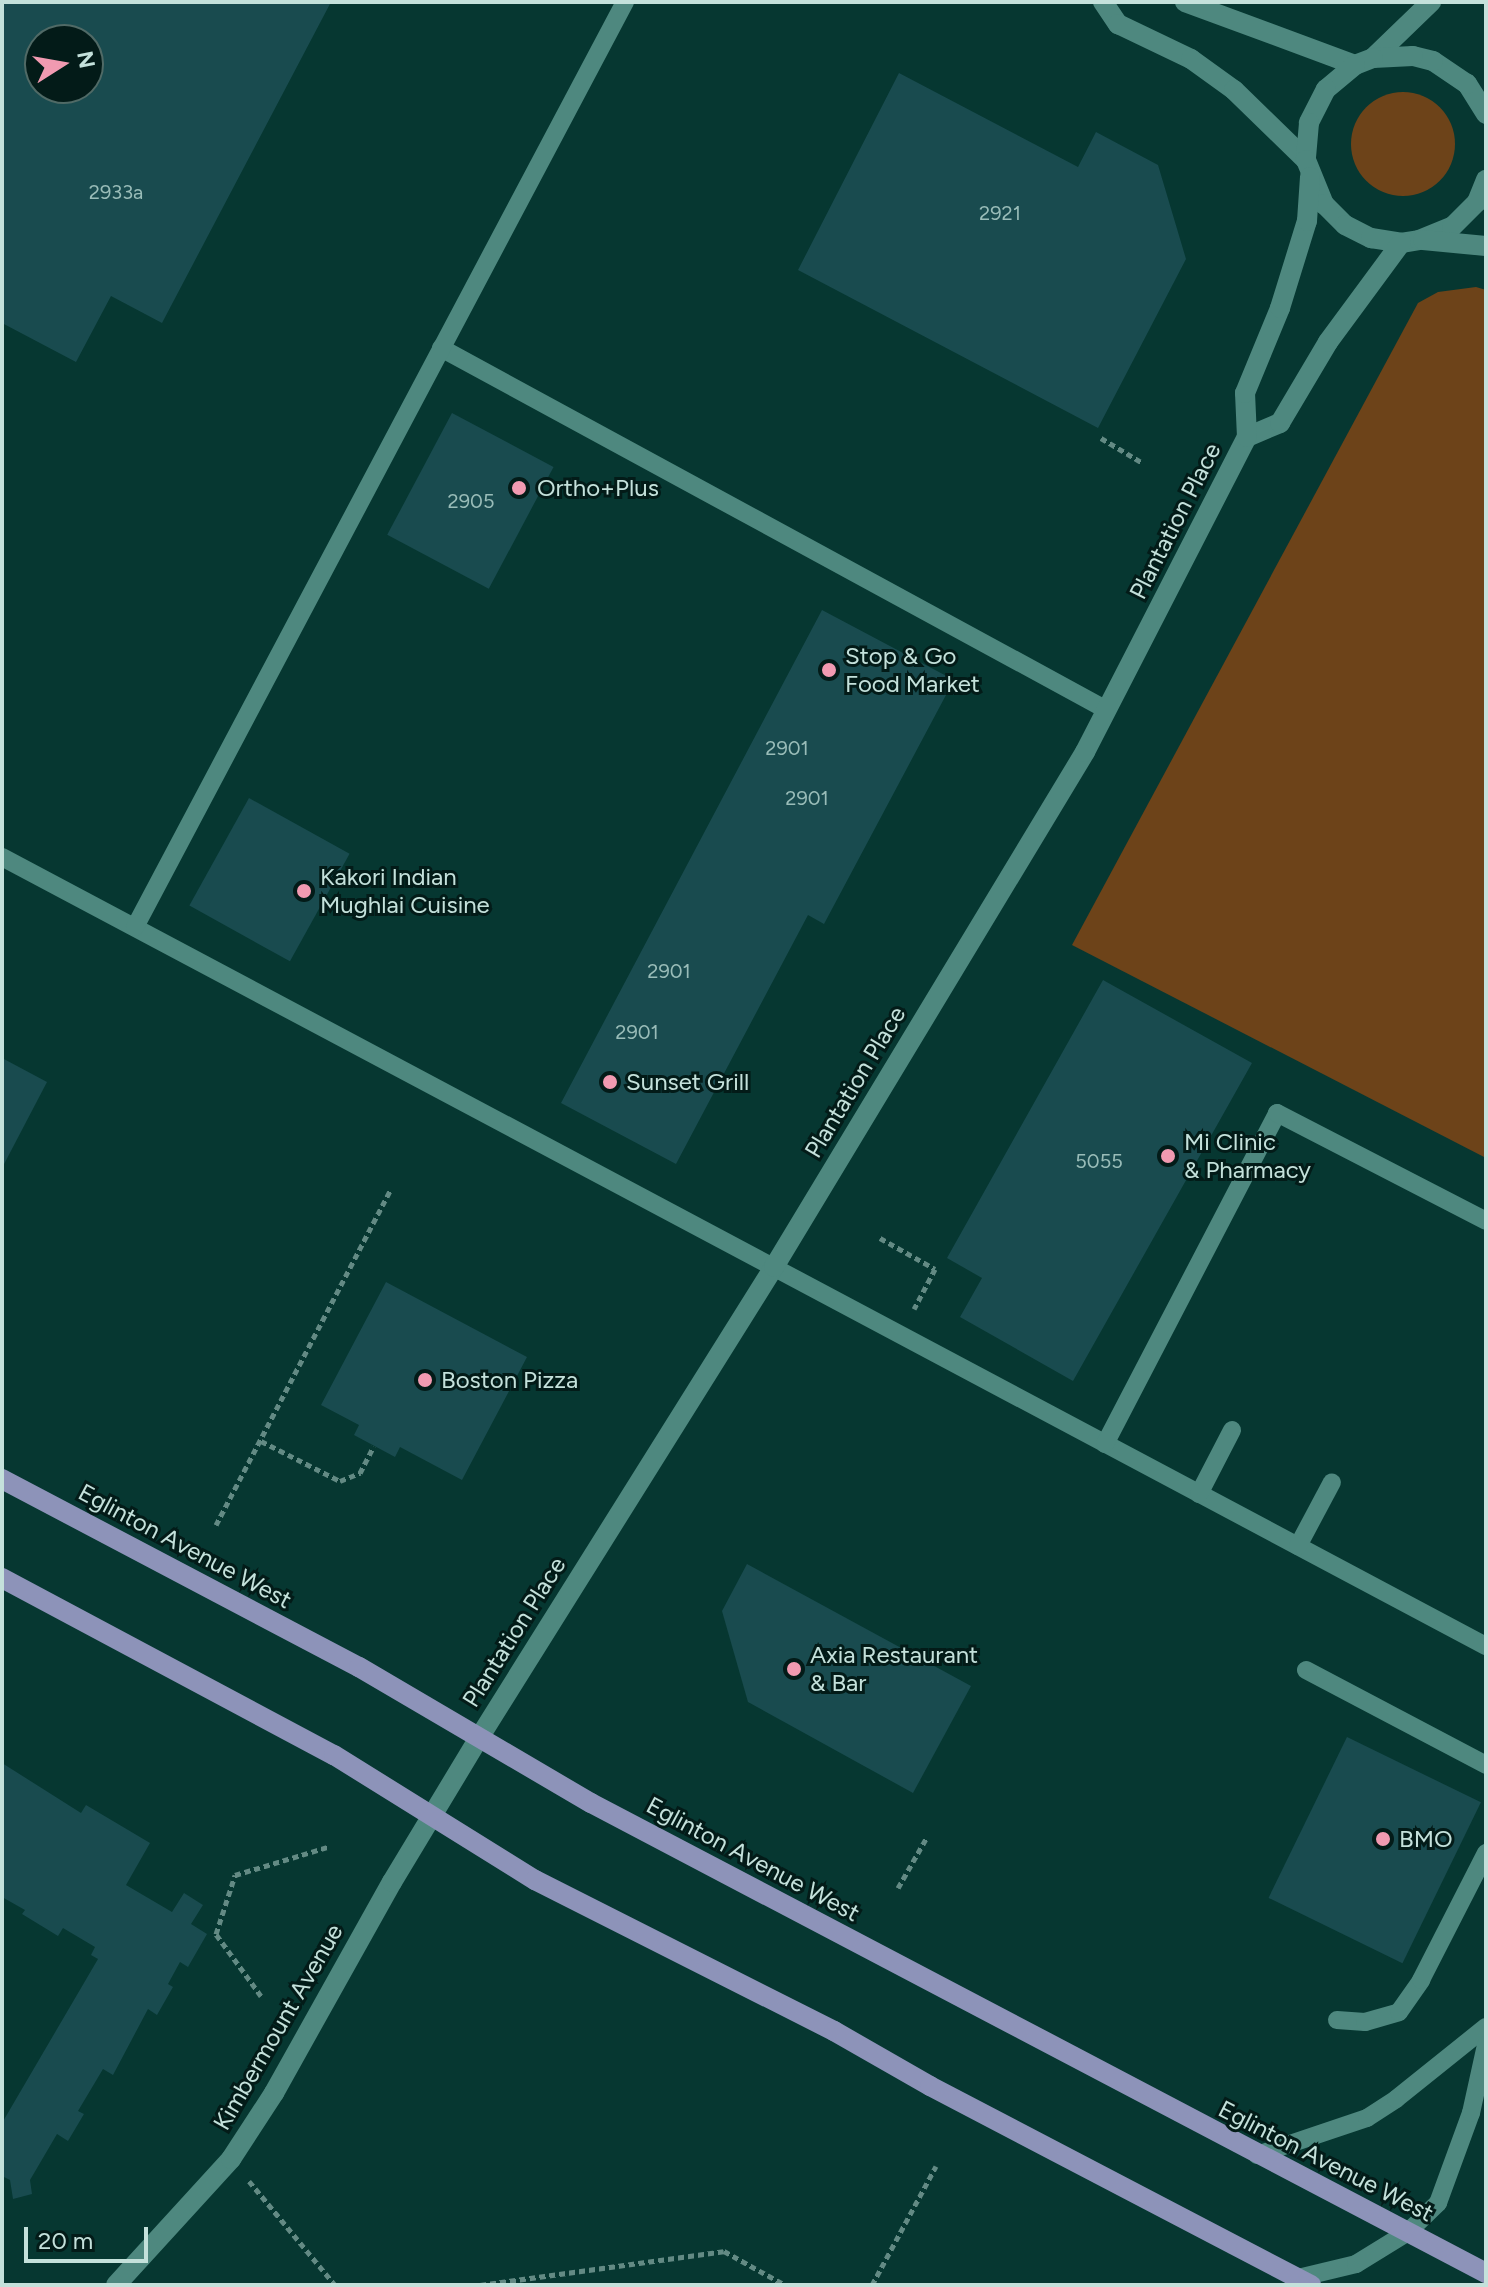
<!DOCTYPE html>
<style>
body{margin:0}
#map{position:relative;width:1488px;height:2287px;overflow:hidden;background:#063731;font-family:Figtree,sans-serif}
div>[style]{position:absolute}
.green>*{inset:0;background:#6d4319}
.round{border-radius:50%}
.building>*{inset:0;background:#194b4f;transform-origin:0 0}
.path>*{height:5px;margin-top:-2.5px;transform-origin:0;background:repeating-linear-gradient(90deg,#638a84 0 6px,transparent 0 10px)}
.service>*{height:18px;margin:-9px;padding:0 9px;transform-origin:9px;border-radius:9px;background:#4e887f}
.tertiary>*{height:20px;margin:-10px;padding:0 10px;transform-origin:10px;border-radius:10px;background:#4e887f}
.primary>*{height:20px;margin:-10px;padding:0 10px;transform-origin:10px;border-radius:10px;background:#8d93b9}
.dots>*{width:22px;height:22px;translate:-50% -50%;box-sizing:border-box;border:4px solid #031b18;border-radius:50%}
span{translate:-50% -50%;white-space:nowrap;text-align:center;line-height:1.15;-webkit-text-stroke:6px #031b18;paint-order:stroke}
.number-label{font-size:20px;color:#99bcb8}
.number-label span{-webkit-text-stroke-width:0}
.poi-label{font-size:24px;color:#c4e1db}
.left{translate:0 -50%;text-align:left}
.street-label{font-size:24px;color:#c4e1db}
.frame{position:absolute;inset:0;border:4px solid #c4e1db;pointer-events:none}
.north{position:absolute;left:24px;top:24px;width:80px;height:80px;box-sizing:border-box;background:#031b18;border:2px solid #506a66;border-radius:50%;rotate:79deg;font-size:22px;font-weight:700;line-height:32px;text-align:center;color:#c4e1db}
.north::after{content:'';display:block;margin:auto;width:28px;height:36px;background:#f19ab1;clip-path:polygon(50% 0,100% 100%,50% 72%,0 100%)}
.scale{position:absolute;left:24px;top:2227px;width:124px;height:36px;box-sizing:border-box;border:4px solid #c4e1db;border-top:0;padding-left:10px;font-size:24px;line-height:28px;white-space:nowrap;color:#c4e1db;-webkit-text-stroke:6px #031b18;paint-order:stroke}
</style>
<div id="map">
<div class="green">
<div class="round" style="left:1351px;top:92px;width:104px;height:104px"></div>
<div style="clip-path:polygon(1476px 287px,1486px 290px,1486px 1158px,1072px 945px,1418px 303px,1438px 292px)"></div>
</div>
<div class="building">
<div style="clip-path:polygon(evenodd,2px 2px,331px 2px,162px 323px,111px 296px,76px 362px,2px 323px,2px 2px,40px 40px,88px 40px,88px 88px,40px 88px,40px 40px)"></div>
<div style="clip-path:polygon(899px 73px,1078px 167px,1096px 132px,1158px 165px,1186px 259px,1098px 428px,798px 270px)"></div>
<div style="left:452px;top:413px;width:115px;height:138px;rotate:28deg"></div>
<div style="clip-path:polygon(822px 610px,954px 680px,824px 924px,808px 915px,676px 1164px,561px 1103px)"></div>
<div style="left:249px;top:798px;width:115px;height:123px;rotate:29deg"></div>
<div style="clip-path:polygon(1103px 980px,1252px 1063px,1073px 1381px,960px 1317px,982px 1278px,947px 1258px)"></div>
<div style="clip-path:polygon(2px 1058px,47px 1082px,2px 1168px)"></div>
<div style="clip-path:polygon(386px 1282px,527px 1357px,462px 1480px,400px 1447px,395px 1457px,354px 1435px,359px 1425px,321px 1405px)"></div>
<div style="clip-path:polygon(747px 1564px,971px 1686px,913px 1793px,748px 1702px,722px 1611px)"></div>
<div style="left:1347px;top:1737px;width:149px;height:179px;rotate:26deg"></div>
<div style="clip-path:polygon(2px 1763px,81px 1813px,86px 1805px,150px 1843px,126px 1885px,172px 1912px,184px 1893px,203px 1905px,191px 1924px,207px 1934px,188px 1967px,180px 1962px,168px 1984px,173px 1987px,157px 2015px,148px 2009px,113px 2075px,103px 2069px,78px 2111px,84px 2114px,68px 2141px,57px 2134px,30px 2180px,32px 2194px,13px 2199px,10px 2180px,2px 2176px,2px 2123px,98px 1959px,91px 1955px,95px 1947px,63px 1928px,58px 1936px,22px 1914px,25px 1910px,2px 1897px)"></div>
</div>
<div class="path">
<div style="left:1101px;top:438px;width:47px;rotate:31deg"></div>
<div style="left:880px;top:1238px;width:63px;rotate:29.4deg"></div>
<div style="left:935px;top:1269px;width:45px;rotate:117.7deg"></div>
<div style="left:261px;top:1441px;width:89px;rotate:26.9deg"></div>
<div style="left:340px;top:1481px;width:22px;rotate:-22deg"></div>
<div style="left:360px;top:1473px;width:30px;rotate:-63deg"></div>
<div style="left:216px;top:1525px;width:379px;rotate:-62.5deg"></div>
<div style="left:898px;top:1888px;width:59px;rotate:-60.4deg"></div>
<div style="left:261px;top:1996px;width:77px;rotate:-126deg"></div>
<div style="left:216px;top:1934px;width:62px;rotate:-72.1deg"></div>
<div style="left:235px;top:1875px;width:97px;rotate:-16.8deg"></div>
<div style="left:249px;top:2181px;width:135px;rotate:50.4deg"></div>
<div style="left:480px;top:2285px;width:246px;rotate:-7.9deg"></div>
<div style="left:724px;top:2251px;width:70px;rotate:29.1deg"></div>
<div style="left:872px;top:2285px;width:135px;rotate:-61.7deg"></div>
</div>
<div class="service">
<div style="left:441px;top:348px;width:758px;rotate:28.53deg"></div>
<div style="left:2px;top:857px;width:1681px;rotate:28deg"></div>
<div style="left:135px;top:927px;width:1047px;rotate:-62.09deg"></div>
<div style="left:1105px;top:1444px;width:373px;rotate:-62.5deg"></div>
<div style="left:1277px;top:1113px;width:235px;rotate:27.3deg"></div>
<div style="left:1199px;top:1494px;width:72px;rotate:-62.7deg"></div>
<div style="left:1298px;top:1546px;width:72px;rotate:-62deg"></div>
<div style="left:1306px;top:1670px;width:204px;rotate:27.8deg"></div>
<div style="left:1337px;top:2020px;width:28px;rotate:4deg"></div>
<div style="left:1365px;top:2022px;width:35px;rotate:-16deg"></div>
<div style="left:1399px;top:2012px;width:39px;rotate:-55deg"></div>
<div style="left:1421px;top:1980px;width:143px;rotate:-62.9deg"></div>
<div style="left:1257px;top:2155px;width:116px;rotate:-18.6deg"></div>
<div style="left:1367px;top:2118px;width:35px;rotate:-33deg"></div>
<div style="left:1396px;top:2099px;width:115px;rotate:-38.7deg"></div>
<div style="left:1298px;top:2278px;width:60px;rotate:-13.6deg"></div>
<div style="left:1356px;top:2264px;width:61px;rotate:-31.6deg"></div>
<div style="left:1408px;top:2232px;width:42px;rotate:-44deg"></div>
<div style="left:1438px;top:2203px;width:96px;rotate:-69.9deg"></div>
<div style="left:1471px;top:2113px;width:70px;rotate:-77.6deg"></div>
</div>
<div class="tertiary">
<div style="left:1103px;top:2px;width:27px;rotate:56deg"></div>
<div style="left:1118px;top:24px;width:81px;rotate:25.6deg"></div>
<div style="left:1191px;top:59px;width:53px;rotate:35.8deg"></div>
<div style="left:1234px;top:90px;width:100px;rotate:44.2deg"></div>
<div style="left:1185px;top:2px;width:181px;rotate:20.3deg"></div>
<div style="left:1373px;top:58px;width:81px;rotate:-44deg"></div>
<div style="left:1486px;top:114px;width:36px;rotate:-122deg"></div>
<div style="left:1467px;top:84px;width:41px;rotate:-145.9deg"></div>
<div style="left:1433px;top:61px;width:21px;rotate:-166deg"></div>
<div style="left:1413px;top:56px;width:40px;rotate:177.1deg"></div>
<div style="left:1373px;top:58px;width:19px;rotate:159deg"></div>
<div style="left:1355px;top:65px;width:38px;rotate:140deg"></div>
<div style="left:1326px;top:89px;width:38px;rotate:117deg"></div>
<div style="left:1309px;top:123px;width:37px;rotate:95deg"></div>
<div style="left:1306px;top:160px;width:48px;rotate:67.8deg"></div>
<div style="left:1324px;top:204px;width:30px;rotate:45deg"></div>
<div style="left:1345px;top:225px;width:29px;rotate:27deg"></div>
<div style="left:1371px;top:238px;width:30px;rotate:9deg"></div>
<div style="left:1401px;top:243px;width:18px;rotate:-9deg"></div>
<div style="left:1419px;top:240px;width:35px;rotate:-22deg"></div>
<div style="left:1452px;top:227px;width:35px;rotate:-45deg"></div>
<div style="left:1477px;top:202px;width:24px;rotate:-68deg"></div>
<div style="left:1423px;top:240px;width:63px;rotate:5.4deg"></div>
<div style="left:1247px;top:437px;width:36px;rotate:-23deg"></div>
<div style="left:1280px;top:423px;width:94px;rotate:-59.3deg"></div>
<div style="left:1328px;top:342px;width:123px;rotate:-53.6deg"></div>
<div style="left:116px;top:2285px;width:171px;rotate:-47.6deg"></div>
<div style="left:231px;top:2159px;width:79px;rotate:-56.9deg"></div>
<div style="left:274px;top:2093px;width:242px;rotate:-60.8deg"></div>
<div style="left:392px;top:1882px;width:168px;rotate:-58.9deg"></div>
<div style="left:479px;top:1738px;width:556px;rotate:-57.94deg"></div>
<div style="left:774px;top:1267px;width:602px;rotate:-58.87deg"></div>
<div style="left:1085px;top:752px;width:354px;rotate:-62.8deg"></div>
<div style="left:1247px;top:437px;width:44px;rotate:-92.6deg"></div>
<div style="left:1245px;top:393px;width:92px;rotate:-67.6deg"></div>
<div style="left:1280px;top:308px;width:91px;rotate:-72.8deg"></div>
<div style="left:1307px;top:221px;width:44px;rotate:-86.1deg"></div>
</div>
<div class="primary">
<div style="left:2px;top:1479px;width:403px;rotate:27.8deg"></div>
<div style="left:359px;top:1667px;width:269px;rotate:30.4deg"></div>
<div style="left:591px;top:1803px;width:1011px;rotate:27.71deg"></div>
<div style="left:2px;top:1578px;width:376px;rotate:28.1deg"></div>
<div style="left:334px;top:1755px;width:237px;rotate:31.9deg"></div>
<div style="left:535px;top:1880px;width:335px;rotate:26.8deg"></div>
<div style="left:834px;top:2031px;width:111px;rotate:29.8deg"></div>
<div style="left:930px;top:2086px;width:430px;rotate:27.6deg"></div>
</div>
<div class="dots">
<div style="left:519px;top:488px;background:#f19ab1"></div>
<div style="left:829px;top:670px;background:#f19ab1"></div>
<div style="left:304px;top:891px;background:#f19ab1"></div>
<div style="left:610px;top:1082px;background:#f19ab1"></div>
<div style="left:1168px;top:1156px;background:#f19ab1"></div>
<div style="left:425px;top:1380px;background:#f19ab1"></div>
<div style="left:794px;top:1669px;background:#f19ab1"></div>
<div style="left:1383px;top:1839px;background:#f19ab1"></div>
</div>
<div class="number-label">
<span style="left:116px;top:192px">2933a</span>
<span style="left:1000px;top:213px">2921</span>
<span style="left:471px;top:501px">2905</span>
<span style="left:787px;top:748px">2901</span>
<span style="left:807px;top:798px">2901</span>
<span style="left:669px;top:971px">2901</span>
<span style="left:637px;top:1032px">2901</span>
<span style="left:1099px;top:1161px">5055</span>
</div>
<div class="poi-label">
<span class="left" style="left:537px;top:488px">Ortho+Plus</span>
<span class="left" style="left:845px;top:670px">Stop &amp; Go<br>Food Market</span>
<span class="left" style="left:320px;top:891px">Kakori Indian<br>Mughlai Cuisine</span>
<span class="left" style="left:626px;top:1082px">Sunset Grill</span>
<span class="left" style="left:1184px;top:1156px">Mi Clinic<br>&amp; Pharmacy</span>
<span class="left" style="left:441px;top:1380px">Boston Pizza</span>
<span class="left" style="left:810px;top:1669px">Axia Restaurant<br>&amp; Bar</span>
<span class="left" style="left:1399px;top:1839px">BMO</span>
</div>
<div class="street-label">
<span style="left:1175px;top:521px;rotate:-63deg">Plantation Place</span>
<span style="left:855px;top:1082px;rotate:-59deg">Plantation Place</span>
<span style="left:185px;top:1546px;rotate:28deg">Eglinton Avenue West</span>
<span style="left:514px;top:1632px;rotate:-58deg">Plantation Place</span>
<span style="left:753px;top:1859px;rotate:28deg">Eglinton Avenue West</span>
<span style="left:278px;top:2027px;rotate:-60deg">Kimbermount Avenue</span>
<span style="left:1326px;top:2161px;rotate:27deg">Eglinton Avenue West</span>
</div>
<div class="frame"></div>
<div class="north">N</div>
<div class="scale">20 m</div>
</div>
